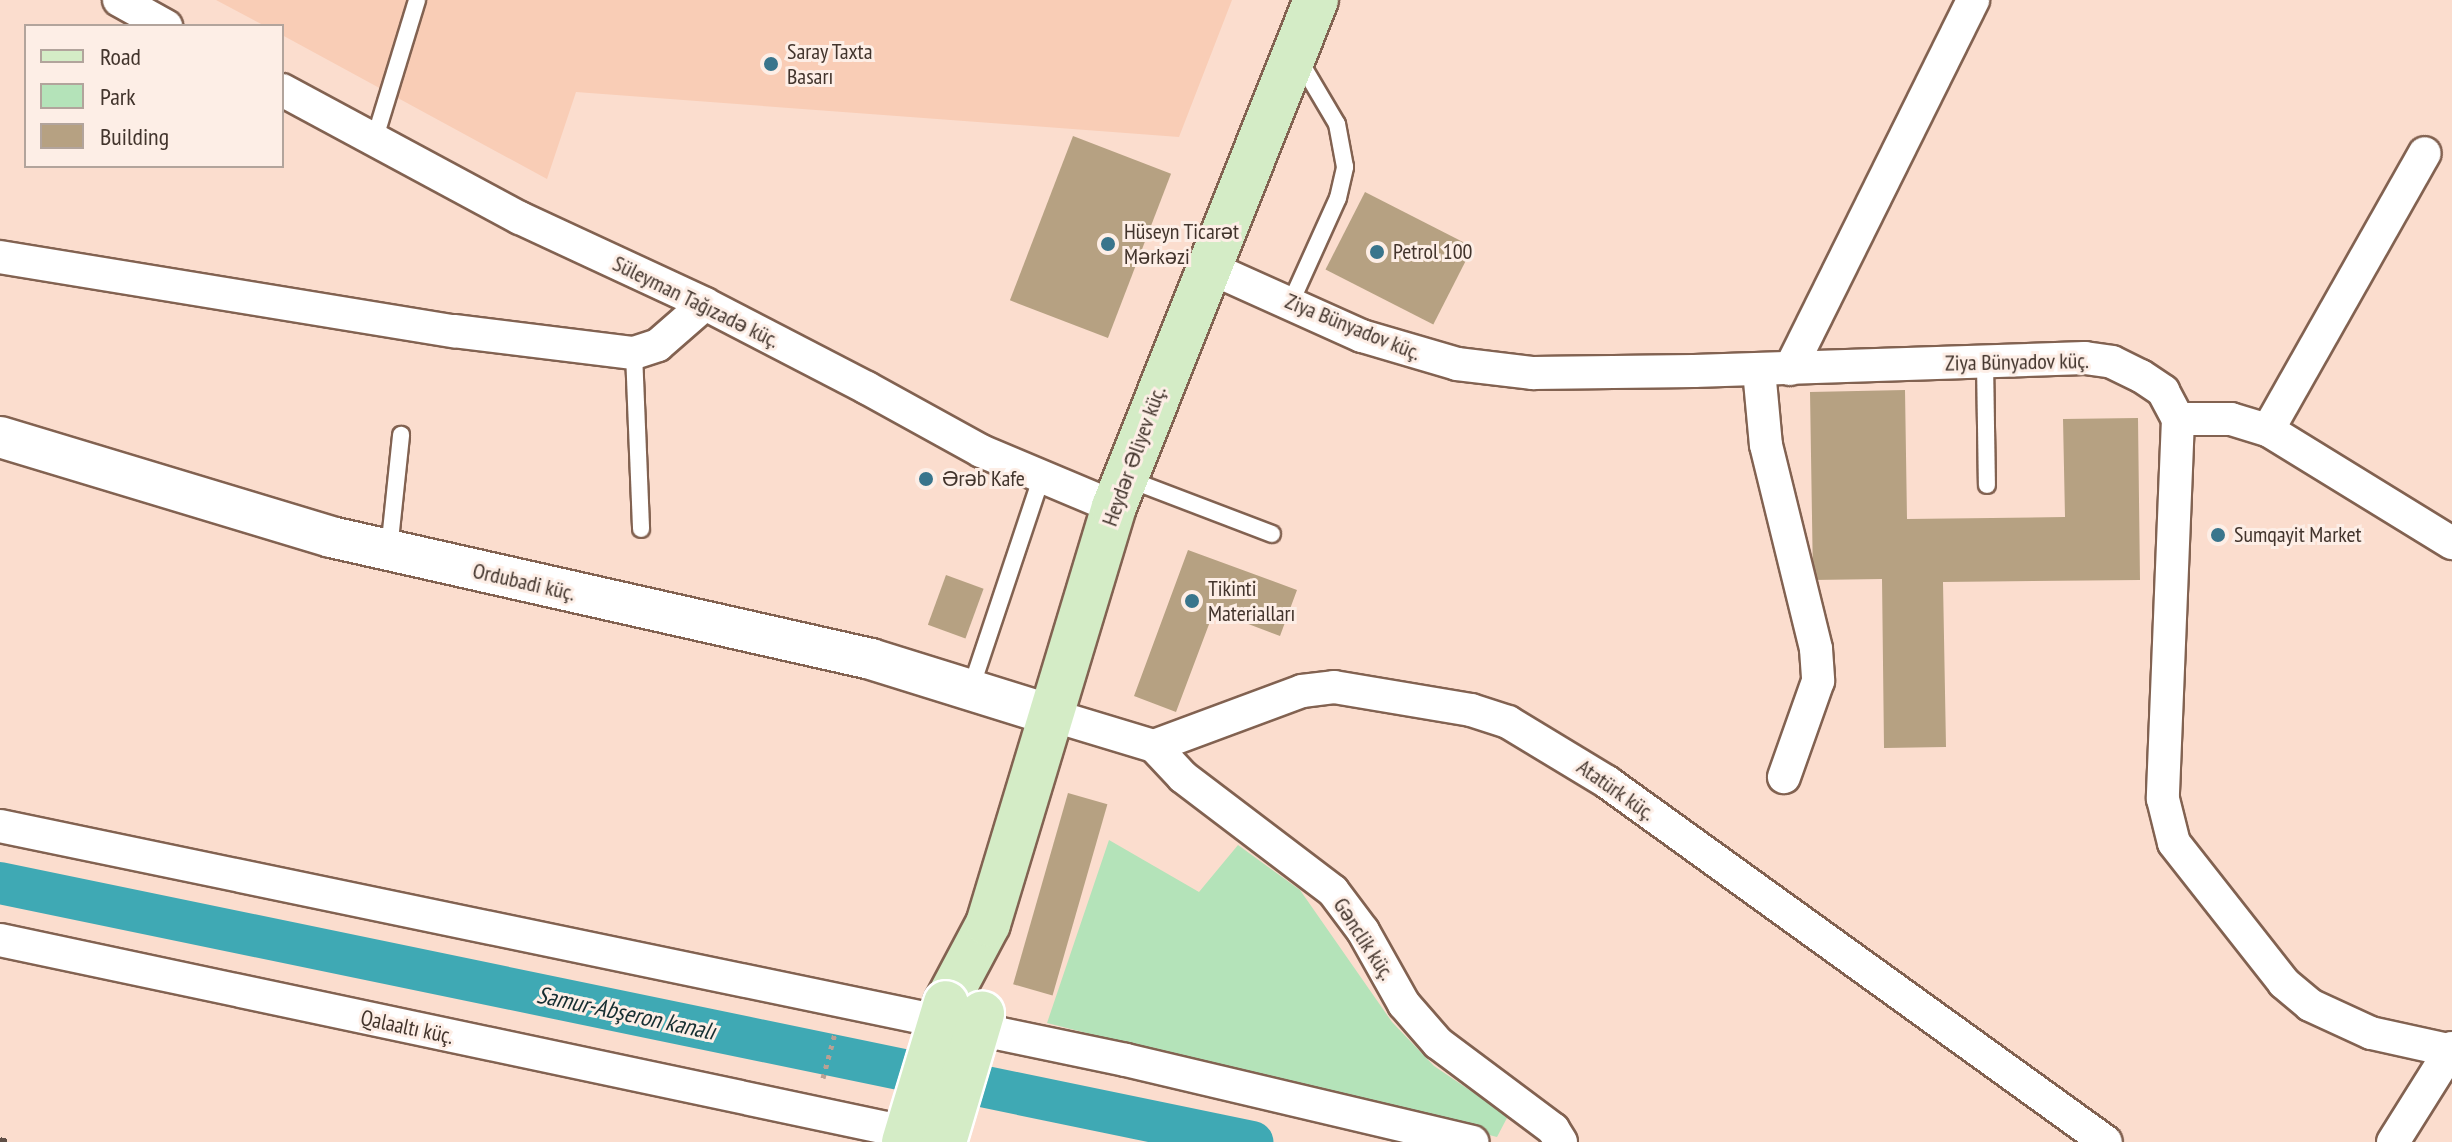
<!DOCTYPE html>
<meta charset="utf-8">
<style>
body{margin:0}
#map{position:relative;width:2452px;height:1142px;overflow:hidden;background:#fbddce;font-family:"PT Sans Narrow",sans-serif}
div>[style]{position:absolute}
.built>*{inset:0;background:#f9cdb6}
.green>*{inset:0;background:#b4e3b9}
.canal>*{height:42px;margin:-21px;padding:0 21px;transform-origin:21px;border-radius:21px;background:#3fa9b4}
.building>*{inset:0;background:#b6a182;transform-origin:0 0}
.path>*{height:5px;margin-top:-2.5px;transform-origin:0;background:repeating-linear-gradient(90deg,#b9a194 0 4px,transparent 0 10px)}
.roads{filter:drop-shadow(2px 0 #826251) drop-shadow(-2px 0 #826251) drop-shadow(0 2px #826251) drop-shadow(0 -2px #826251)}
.service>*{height:16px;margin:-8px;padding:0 8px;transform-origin:8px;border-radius:8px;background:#fff}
.minor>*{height:32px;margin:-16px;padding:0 16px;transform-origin:16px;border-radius:16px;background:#fff}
.tertiary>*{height:40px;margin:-20px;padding:0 20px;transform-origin:20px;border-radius:20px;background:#fff}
.primary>*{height:44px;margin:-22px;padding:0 22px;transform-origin:22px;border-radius:22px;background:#d4ecc6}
.rail>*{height:6px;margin-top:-3px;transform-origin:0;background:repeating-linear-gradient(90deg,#604f46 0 10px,transparent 0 20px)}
.bridges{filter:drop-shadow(2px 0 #fff) drop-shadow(-2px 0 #fff) drop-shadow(0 2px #fff) drop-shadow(0 -2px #fff)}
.primary-bridge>*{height:44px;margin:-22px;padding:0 22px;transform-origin:22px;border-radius:22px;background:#d4ecc6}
.dots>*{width:22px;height:22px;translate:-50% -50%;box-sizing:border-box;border:4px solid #fdeee6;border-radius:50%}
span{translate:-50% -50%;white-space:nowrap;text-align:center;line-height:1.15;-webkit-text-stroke:6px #fdeee6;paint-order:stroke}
.poi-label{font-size:22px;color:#42342c}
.left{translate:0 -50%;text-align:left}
.street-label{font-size:22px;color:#42342c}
.water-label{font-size:24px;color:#162e31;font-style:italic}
.legend{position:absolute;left:24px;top:24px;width:260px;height:144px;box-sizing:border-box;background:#fdeee6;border:2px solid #b2a49c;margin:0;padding:10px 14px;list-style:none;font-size:24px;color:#42342c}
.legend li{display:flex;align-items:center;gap:16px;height:40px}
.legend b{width:40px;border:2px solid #b2a49c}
</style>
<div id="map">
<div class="built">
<div style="clip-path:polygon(216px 0,1232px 0,1179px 137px,576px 92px,547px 179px,282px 35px,282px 26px,265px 26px)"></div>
</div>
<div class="green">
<div style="clip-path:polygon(1109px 840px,1199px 892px,1238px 845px,1300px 890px,1392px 1022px,1434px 1066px,1508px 1116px,1497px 1137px,1047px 1023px)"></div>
</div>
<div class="canal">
<div style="left:0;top:883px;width:1279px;rotate:11.69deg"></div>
</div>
<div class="building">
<div style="left:1073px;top:136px;width:105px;height:176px;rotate:21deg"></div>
<div style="left:1365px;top:192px;width:121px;height:87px;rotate:27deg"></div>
<div style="clip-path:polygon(1905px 390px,1907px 519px,2065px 517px,2063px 419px,2138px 418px,2140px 580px,1943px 582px,1946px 747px,1884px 748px,1882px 579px,1813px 580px,1810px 392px)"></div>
<div style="clip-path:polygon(1188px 550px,1297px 590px,1280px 636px,1214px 611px,1176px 712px,1134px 696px)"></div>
<div style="left:946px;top:575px;width:40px;height:53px;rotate:20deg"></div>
<div style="left:1068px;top:793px;width:41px;height:199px;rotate:16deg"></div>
</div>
<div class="path">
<div style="left:823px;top:1078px;width:47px;rotate:-75.1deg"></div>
</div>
<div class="roads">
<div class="service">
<div style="left:374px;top:141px;width:147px;rotate:-73deg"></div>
<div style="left:1291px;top:302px;width:114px;rotate:-65.7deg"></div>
<div style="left:1338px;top:198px;width:32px;rotate:-77deg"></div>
<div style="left:1345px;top:167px;width:44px;rotate:-100.5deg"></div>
<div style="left:1337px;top:124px;width:77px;rotate:-120.6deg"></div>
<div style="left:634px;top:353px;width:176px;rotate:87.7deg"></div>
<div style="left:1985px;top:362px;width:123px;rotate:89.1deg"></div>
<div style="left:1128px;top:479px;width:154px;rotate:20.9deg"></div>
<div style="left:389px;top:550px;width:116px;rotate:-84deg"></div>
<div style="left:971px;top:688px;width:220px;rotate:-71.5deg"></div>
</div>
<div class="minor">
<div style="left:119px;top:0;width:54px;rotate:29deg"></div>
<div style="left:282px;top:90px;width:270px;rotate:28.3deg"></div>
<div style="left:520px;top:218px;width:204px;rotate:24.9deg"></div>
<div style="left:705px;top:304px;width:182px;rotate:27.4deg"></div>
<div style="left:867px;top:388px;width:130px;rotate:28.9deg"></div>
<div style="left:981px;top:451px;width:144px;rotate:22.8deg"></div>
<div style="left:0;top:257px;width:460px;rotate:9.3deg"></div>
<div style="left:454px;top:331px;width:181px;rotate:7deg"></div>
<div style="left:634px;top:353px;width:25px;rotate:-18deg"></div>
<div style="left:658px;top:345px;width:62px;rotate:-41.1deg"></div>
<div style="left:1206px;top:266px;width:171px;rotate:24.2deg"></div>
<div style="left:1362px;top:336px;width:99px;rotate:16.4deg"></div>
<div style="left:1457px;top:364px;width:77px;rotate:6.8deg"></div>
<div style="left:1533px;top:373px;width:161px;rotate:-0.7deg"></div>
<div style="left:1694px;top:371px;width:391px;rotate:-1.9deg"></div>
<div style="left:2085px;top:358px;width:27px;rotate:8deg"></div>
<div style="left:2112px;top:362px;width:32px;rotate:26deg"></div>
<div style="left:2141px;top:376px;width:27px;rotate:34deg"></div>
<div style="left:2163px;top:391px;width:32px;rotate:62deg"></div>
<div style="left:2178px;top:419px;width:380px;rotate:92.3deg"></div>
<div style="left:2163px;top:799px;width:45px;rotate:76deg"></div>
<div style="left:2174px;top:843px;width:178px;rotate:51.8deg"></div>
<div style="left:2284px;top:983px;width:34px;rotate:40deg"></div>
<div style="left:2310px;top:1005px;width:67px;rotate:24.7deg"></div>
<div style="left:2371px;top:1033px;width:83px;rotate:12.5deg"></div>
<div style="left:1790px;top:369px;width:412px;rotate:-63.6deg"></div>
<div style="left:1759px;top:370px;width:75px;rotate:84.7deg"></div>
<div style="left:1766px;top:445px;width:210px;rotate:76.2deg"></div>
<div style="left:1816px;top:649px;width:32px;rotate:86deg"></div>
<div style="left:1818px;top:681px;width:102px;rotate:109.5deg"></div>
<div style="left:2178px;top:419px;width:53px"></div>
<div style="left:2231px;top:419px;width:39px;rotate:17deg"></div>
<div style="left:2268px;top:430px;width:216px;rotate:31.6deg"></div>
<div style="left:2268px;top:430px;width:318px;rotate:-60.5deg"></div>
<div style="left:1051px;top:715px;width:108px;rotate:16.8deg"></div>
<div style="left:1154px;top:746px;width:158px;rotate:-20.4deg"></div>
<div style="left:1302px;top:691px;width:32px;rotate:-7deg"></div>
<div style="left:1334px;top:687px;width:139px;rotate:9.5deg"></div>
<div style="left:1471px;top:710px;width:39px;rotate:18deg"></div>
<div style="left:1508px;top:722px;width:116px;rotate:31.2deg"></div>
<div style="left:1607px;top:782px;width:615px;rotate:35.81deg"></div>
<div style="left:1154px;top:746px;width:42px;rotate:46.9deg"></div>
<div style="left:1183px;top:777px;width:188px;rotate:37.2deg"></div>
<div style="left:1333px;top:891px;width:50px;rotate:53.1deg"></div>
<div style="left:1363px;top:931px;width:84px;rotate:60.7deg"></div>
<div style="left:1404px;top:1004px;width:52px;rotate:48.9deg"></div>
<div style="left:1438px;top:1043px;width:144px;rotate:36.8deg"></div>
<div style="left:1553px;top:1129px;width:15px;rotate:58deg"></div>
<div style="left:0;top:826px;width:1150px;rotate:11.74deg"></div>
<div style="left:1126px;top:1060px;width:356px;rotate:13.3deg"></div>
<div style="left:0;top:940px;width:950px;rotate:11.97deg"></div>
<div style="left:2393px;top:1142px;width:111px;rotate:-57.9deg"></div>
</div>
<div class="tertiary">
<div style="left:0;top:437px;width:346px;rotate:16.8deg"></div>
<div style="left:331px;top:537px;width:554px;rotate:12.73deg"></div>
<div style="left:871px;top:659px;width:189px;rotate:17.3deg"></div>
</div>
<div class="primary">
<div style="left:946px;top:1003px;width:89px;rotate:-62deg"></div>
<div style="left:988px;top:924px;width:436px;rotate:-73.2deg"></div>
<div style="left:1114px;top:507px;width:546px;rotate:-68.28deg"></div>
</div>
</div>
<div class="rail">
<div style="left:0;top:1140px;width:7px;rotate:16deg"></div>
</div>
<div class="bridges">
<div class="primary-bridge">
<div style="left:904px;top:1142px;width:145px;rotate:-73.2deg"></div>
<div style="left:944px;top:1142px;width:134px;rotate:-73.5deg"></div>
</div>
</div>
<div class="dots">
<div style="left:771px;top:64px;background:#39758c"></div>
<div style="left:1108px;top:244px;background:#39758c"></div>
<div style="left:1377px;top:252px;background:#39758c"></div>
<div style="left:926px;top:479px;background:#39758c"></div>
<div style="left:2218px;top:535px;background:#39758c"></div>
<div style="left:1192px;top:601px;background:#39758c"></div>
</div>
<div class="poi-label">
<span class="left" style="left:787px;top:64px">Saray Taxta<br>Basarı</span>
<span class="left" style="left:1124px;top:244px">Hüseyn Ticarət<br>Mərkəzi</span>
<span class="left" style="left:1393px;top:252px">Petrol 100</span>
<span class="left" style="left:942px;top:479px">Ərəb Kafe</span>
<span class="left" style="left:2234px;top:535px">Sumqayit Market</span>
<span class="left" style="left:1208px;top:601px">Tikinti<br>Materialları</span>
</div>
<div class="street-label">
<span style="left:696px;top:302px;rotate:26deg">Süleyman Tağızadə küç.</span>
<span style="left:1353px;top:327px;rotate:22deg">Ziya Bünyadov küç.</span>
<span style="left:2017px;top:362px;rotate:-1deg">Ziya Bünyadov küç.</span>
<span style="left:1134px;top:456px;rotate:-70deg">Heydər Əliyev küç.</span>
<span style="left:524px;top:582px;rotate:13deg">Ordubadi küç.</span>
<span style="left:1616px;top:790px;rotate:35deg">Atatürk küç.</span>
<span style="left:1364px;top:939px;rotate:57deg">Gənclik küç.</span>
<span style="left:407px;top:1027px;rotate:12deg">Qalaaltı küç.</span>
</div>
<div class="water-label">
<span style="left:626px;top:1013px;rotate:12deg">Samur-Abşeron kanalı</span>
</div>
<ul class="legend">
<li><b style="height:10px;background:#d4ecc6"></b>Road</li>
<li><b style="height:22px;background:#b4e3b9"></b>Park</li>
<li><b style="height:22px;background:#b6a182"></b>Building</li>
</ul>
</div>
